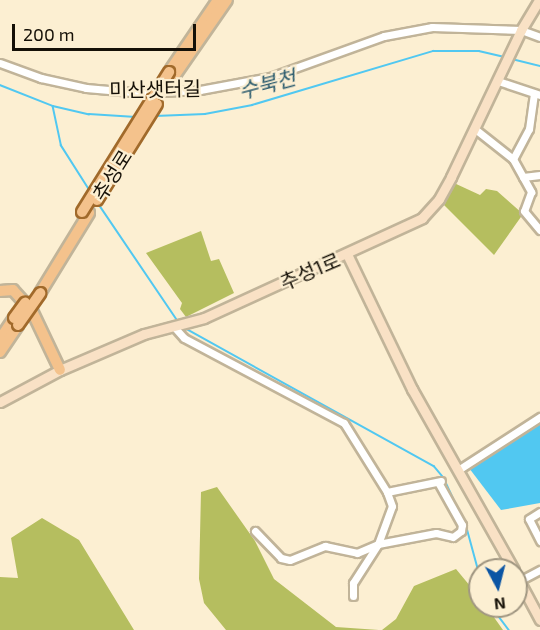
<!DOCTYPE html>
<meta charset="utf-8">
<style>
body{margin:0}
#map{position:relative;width:540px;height:630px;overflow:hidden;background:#fcefd2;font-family:"Exo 2","Noto Sans KR",sans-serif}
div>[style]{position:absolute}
.forest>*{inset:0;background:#b5be5f}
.water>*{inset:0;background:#51c8f1}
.stream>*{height:1.5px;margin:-0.75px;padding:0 0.75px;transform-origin:0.75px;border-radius:0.75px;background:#51c8f1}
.roads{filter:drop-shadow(2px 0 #c1b499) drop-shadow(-2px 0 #c1b499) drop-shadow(0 2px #c1b499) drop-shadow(0 -2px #c1b499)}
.street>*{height:7px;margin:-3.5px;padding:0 3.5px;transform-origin:3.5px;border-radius:3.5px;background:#fff}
.secondary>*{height:9px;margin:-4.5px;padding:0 4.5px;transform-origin:4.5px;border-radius:4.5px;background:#f9e1c5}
.primary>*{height:10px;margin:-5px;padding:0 5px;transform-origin:5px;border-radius:5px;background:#f4c28c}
.bridges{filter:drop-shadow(2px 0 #a16a2b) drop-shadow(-2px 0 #a16a2b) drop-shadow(0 2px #a16a2b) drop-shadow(0 -2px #a16a2b)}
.primary-bridge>*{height:10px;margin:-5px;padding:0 5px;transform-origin:5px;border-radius:5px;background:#f4c28c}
span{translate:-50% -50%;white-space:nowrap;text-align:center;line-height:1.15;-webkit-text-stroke:4.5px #fcefd2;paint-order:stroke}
.street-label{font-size:20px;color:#151007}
.water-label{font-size:21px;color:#2d5d6f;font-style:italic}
.north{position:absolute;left:468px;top:558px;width:60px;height:60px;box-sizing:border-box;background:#fcefd2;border:2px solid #a09681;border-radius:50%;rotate:173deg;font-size:16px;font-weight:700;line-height:24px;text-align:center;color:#151007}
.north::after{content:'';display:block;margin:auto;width:21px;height:27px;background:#0b55a4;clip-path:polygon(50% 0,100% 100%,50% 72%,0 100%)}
.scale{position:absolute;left:12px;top:24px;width:184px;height:27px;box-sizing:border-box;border:3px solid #151007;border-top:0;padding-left:8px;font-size:18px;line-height:21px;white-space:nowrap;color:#151007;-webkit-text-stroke:4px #fcefd2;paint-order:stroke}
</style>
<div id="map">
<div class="forest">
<div style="clip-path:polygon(454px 183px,480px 195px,486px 189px,497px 191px,523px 214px,494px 255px,444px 205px)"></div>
<div style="clip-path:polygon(201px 231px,211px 261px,219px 259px,234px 293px,186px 317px,180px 309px,182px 303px,146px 253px)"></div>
<div style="clip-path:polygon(217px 487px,255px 541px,274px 579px,336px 627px,379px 630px,226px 630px,204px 603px,199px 579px,201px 492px)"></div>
<div style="clip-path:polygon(42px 518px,79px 540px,134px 630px,0 630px,0 577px,18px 578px,11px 538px)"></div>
<div style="clip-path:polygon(456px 569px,480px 598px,480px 606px,486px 606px,503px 630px,382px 630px,396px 619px,414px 586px)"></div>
</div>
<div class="water">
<div style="clip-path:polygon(540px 421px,540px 503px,501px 510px,469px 468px)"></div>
</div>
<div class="stream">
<div style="left:512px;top:59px;width:29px;rotate:14deg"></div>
<div style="left:0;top:85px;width:57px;rotate:21.6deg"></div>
<div style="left:53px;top:106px;width:37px;rotate:13deg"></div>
<div style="left:89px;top:114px;width:47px;rotate:3.7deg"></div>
<div style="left:53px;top:106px;width:40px;rotate:78deg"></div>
<div style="left:61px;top:145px;width:52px;rotate:57.5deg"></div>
<div style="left:155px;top:116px;width:50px;rotate:-2.3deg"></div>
<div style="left:205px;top:114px;width:48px;rotate:-10.8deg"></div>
<div style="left:252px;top:105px;width:189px;rotate:-16.6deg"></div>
<div style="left:433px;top:51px;width:46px"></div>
<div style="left:479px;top:51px;width:26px;rotate:13deg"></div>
<div style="left:98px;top:203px;width:143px;rotate:55.9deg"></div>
<div style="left:183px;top:327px;width:287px;rotate:29deg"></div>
<div style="left:434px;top:466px;width:16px;rotate:50deg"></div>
<div style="left:444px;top:478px;width:55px;rotate:65.3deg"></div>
<div style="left:467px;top:528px;width:50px;rotate:74.8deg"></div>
<div style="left:491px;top:606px;width:30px;rotate:53deg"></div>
</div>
<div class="roads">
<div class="street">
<div style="left:0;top:63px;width:44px;rotate:20.1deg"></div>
<div style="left:41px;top:78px;width:46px;rotate:12.5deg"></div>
<div style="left:86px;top:88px;width:57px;rotate:5deg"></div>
<div style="left:143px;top:93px;width:57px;rotate:-3deg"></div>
<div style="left:200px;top:90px;width:71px;rotate:-10.5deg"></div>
<div style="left:270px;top:77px;width:121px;rotate:-19.8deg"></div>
<div style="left:384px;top:36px;width:49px;rotate:-10.6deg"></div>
<div style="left:432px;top:27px;width:89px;rotate:1.9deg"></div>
<div style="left:521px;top:30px;width:20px;rotate:20deg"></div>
<div style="left:498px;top:81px;width:44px;rotate:18.4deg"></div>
<div style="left:475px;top:129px;width:48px;rotate:38.3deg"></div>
<div style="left:513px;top:159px;width:38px;rotate:61deg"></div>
<div style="left:531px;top:192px;width:20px;rotate:110deg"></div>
<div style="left:524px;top:211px;width:25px;rotate:50deg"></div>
<div style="left:513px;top:159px;width:34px;rotate:-62deg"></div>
<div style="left:529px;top:129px;width:36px;rotate:-82deg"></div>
<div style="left:523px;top:177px;width:17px;rotate:-7deg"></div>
<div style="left:175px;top:328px;width:13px;rotate:48deg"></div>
<div style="left:184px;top:338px;width:181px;rotate:28deg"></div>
<div style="left:344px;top:423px;width:81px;rotate:58.1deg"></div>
<div style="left:387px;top:492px;width:55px;rotate:-11.5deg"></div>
<div style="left:458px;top:470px;width:98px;rotate:-32.9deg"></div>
<div style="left:540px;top:512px;width:13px;rotate:148deg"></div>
<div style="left:529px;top:519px;width:25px;rotate:63deg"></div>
<div style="left:255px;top:531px;width:37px;rotate:46deg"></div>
<div style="left:281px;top:558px;width:9px;rotate:13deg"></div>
<div style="left:290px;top:560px;width:38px;rotate:-22deg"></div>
<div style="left:325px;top:546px;width:33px;rotate:12deg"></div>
<div style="left:357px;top:553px;width:23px;rotate:-23deg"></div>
<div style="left:378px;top:544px;width:40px;rotate:-69.8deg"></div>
<div style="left:392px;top:506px;width:15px;rotate:-110deg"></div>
<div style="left:519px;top:581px;width:24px;rotate:-28deg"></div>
<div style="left:353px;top:596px;width:13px;rotate:-90deg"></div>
<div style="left:353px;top:583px;width:46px;rotate:-57.3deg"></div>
<div style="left:378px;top:544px;width:59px;rotate:-10.7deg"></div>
<div style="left:436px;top:533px;width:17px;rotate:13deg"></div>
<div style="left:453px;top:537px;width:10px;rotate:-37deg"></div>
<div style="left:461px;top:531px;width:6px;rotate:-81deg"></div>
<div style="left:462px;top:525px;width:49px;rotate:-119.2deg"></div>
</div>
<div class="secondary">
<div style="left:347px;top:254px;width:150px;rotate:64.3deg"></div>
<div style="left:412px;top:389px;width:208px;rotate:60.6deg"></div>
<div style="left:0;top:402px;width:68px;rotate:-28.1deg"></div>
<div style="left:60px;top:370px;width:91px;rotate:-23.2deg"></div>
<div style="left:144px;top:334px;width:62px;rotate:-14.9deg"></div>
<div style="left:204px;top:318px;width:240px;rotate:-24.6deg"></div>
<div style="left:422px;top:218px;width:25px;rotate:-48deg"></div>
<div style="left:439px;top:199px;width:25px;rotate:-61deg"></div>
<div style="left:451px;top:177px;width:163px;rotate:-64.5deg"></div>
<div style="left:521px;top:30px;width:35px;rotate:-59deg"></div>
<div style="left:516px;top:575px;width:51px;rotate:61.9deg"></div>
</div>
<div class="primary">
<div style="left:171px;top:69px;width:83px;rotate:-55.7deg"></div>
<div style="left:175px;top:75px;width:91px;rotate:-55.3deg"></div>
<div style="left:0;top:291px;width:13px;rotate:-4deg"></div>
<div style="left:13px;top:290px;width:28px;rotate:48deg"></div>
<div style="left:32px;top:311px;width:65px;rotate:64.6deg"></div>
<div style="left:40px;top:293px;width:94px;rotate:-58.5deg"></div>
<div style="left:0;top:339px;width:25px;rotate:-56deg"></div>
<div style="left:0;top:352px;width:32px;rotate:-56deg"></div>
</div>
</div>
<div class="bridges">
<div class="primary-bridge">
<div style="left:97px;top:200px;width:113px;rotate:-58deg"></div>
<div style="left:82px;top:212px;width:165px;rotate:-58.1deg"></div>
<div style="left:14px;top:318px;width:19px;rotate:-54deg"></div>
<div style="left:18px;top:325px;width:39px;rotate:-55deg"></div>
</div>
</div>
<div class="street-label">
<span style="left:155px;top:89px;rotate:-1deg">미산샛터길</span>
<span style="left:112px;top:175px;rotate:-58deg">추성로</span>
<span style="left:310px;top:271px;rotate:-23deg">추성1로</span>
</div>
<div class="water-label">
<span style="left:267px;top:84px;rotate:-15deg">수북천</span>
</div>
<div class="north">N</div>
<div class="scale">200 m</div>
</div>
